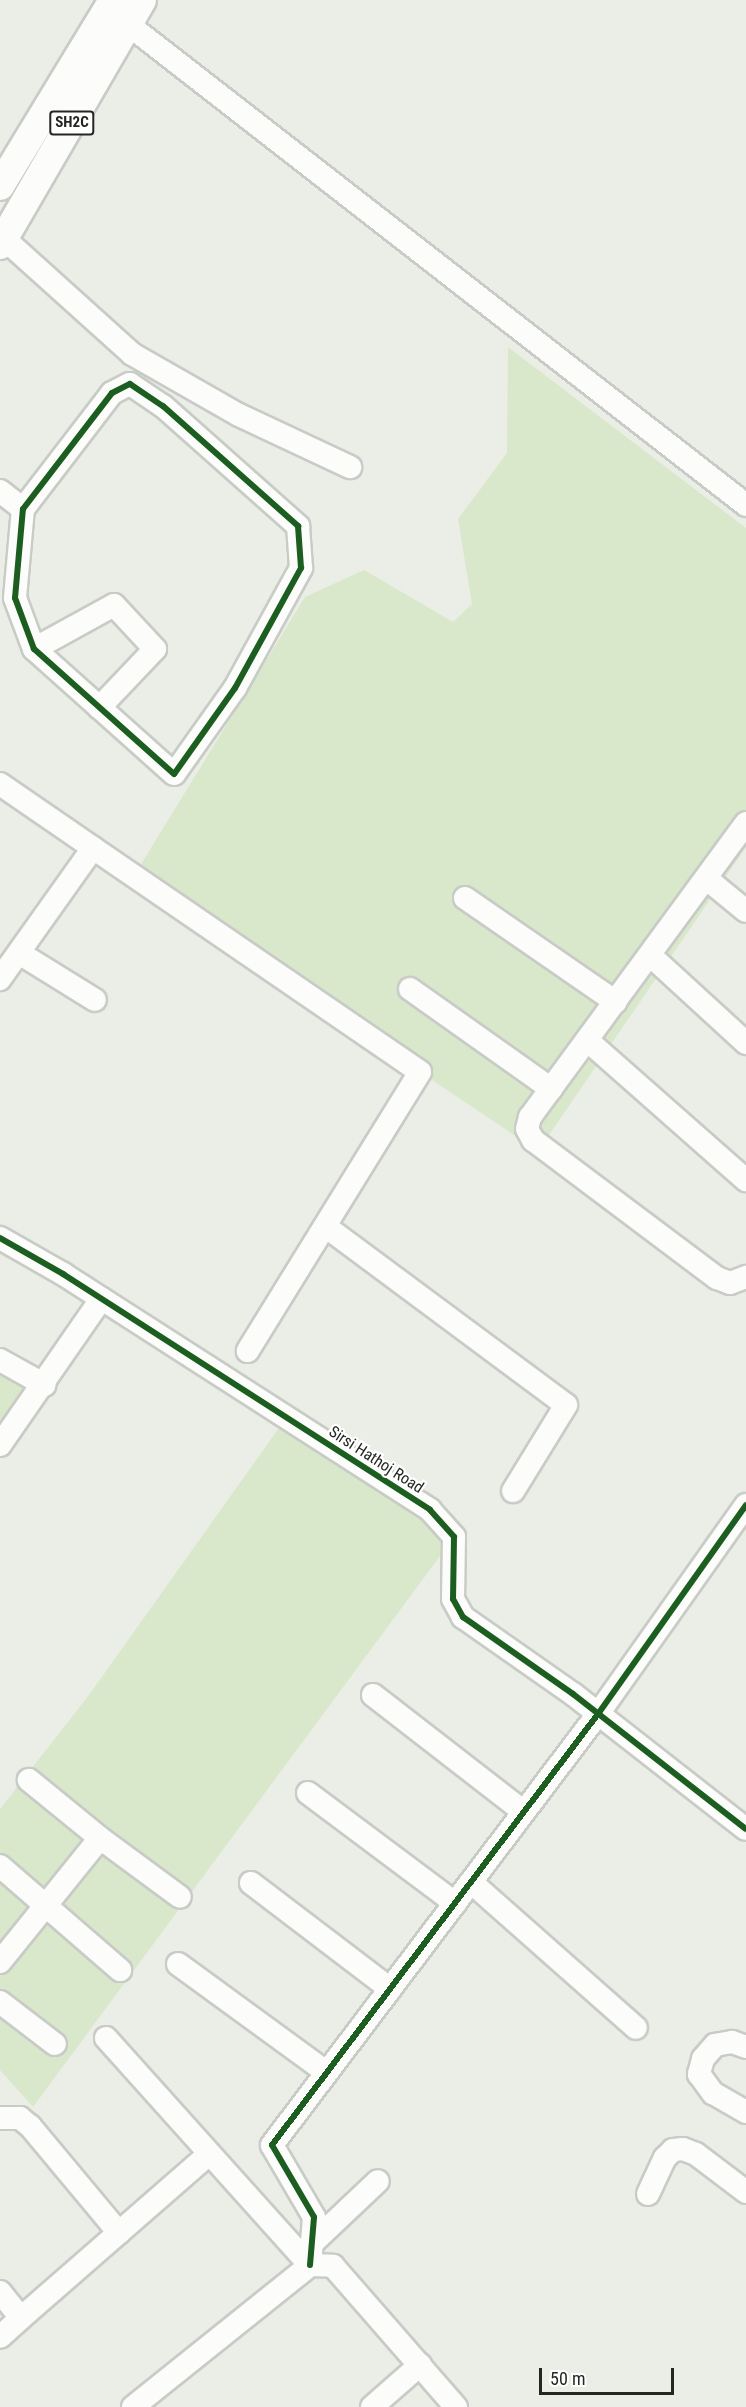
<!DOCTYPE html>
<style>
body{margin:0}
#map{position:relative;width:746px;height:2407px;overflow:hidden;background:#eaeee6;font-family:"Roboto Condensed",sans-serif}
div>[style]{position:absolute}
.green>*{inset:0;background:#d9e8ca}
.roads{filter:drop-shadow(2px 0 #c8cbc6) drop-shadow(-2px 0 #c8cbc6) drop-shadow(0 2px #c8cbc6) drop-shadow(0 -2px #c8cbc6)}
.minor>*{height:22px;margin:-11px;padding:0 11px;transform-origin:11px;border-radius:11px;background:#fcfcfb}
.major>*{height:28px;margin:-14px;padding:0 14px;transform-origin:14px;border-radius:14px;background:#fcfcfb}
.cycleway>*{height:6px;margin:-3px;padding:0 3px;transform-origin:3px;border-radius:3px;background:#1b5e20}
span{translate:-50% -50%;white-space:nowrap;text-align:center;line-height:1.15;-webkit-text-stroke:4.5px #fff;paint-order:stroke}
.shield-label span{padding:2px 4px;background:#fff;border:2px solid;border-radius:4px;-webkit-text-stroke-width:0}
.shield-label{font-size:15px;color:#242621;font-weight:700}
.street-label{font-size:16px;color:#242621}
.scale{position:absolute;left:539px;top:2368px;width:135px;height:27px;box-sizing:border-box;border:3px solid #242621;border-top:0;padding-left:8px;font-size:18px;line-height:21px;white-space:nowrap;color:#242621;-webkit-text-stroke:4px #fff;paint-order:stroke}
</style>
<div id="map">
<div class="green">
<div style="clip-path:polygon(508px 347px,746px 528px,746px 847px,538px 1151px,132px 879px,305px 597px,364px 570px,453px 622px,472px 604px,458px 519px,507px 453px)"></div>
<div style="clip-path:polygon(0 1360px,45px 1385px,0 1445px)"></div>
<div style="clip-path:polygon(286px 1418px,454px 1537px,33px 2107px,0 2070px,0 1809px,89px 1695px)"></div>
</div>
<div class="roads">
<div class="minor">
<div style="left:116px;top:15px;width:798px;rotate:37.87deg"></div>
<div style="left:0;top:235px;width:178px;rotate:42deg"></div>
<div style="left:132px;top:354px;width:123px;rotate:29.7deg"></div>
<div style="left:239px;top:415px;width:123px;rotate:25.1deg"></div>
<div style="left:130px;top:384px;width:40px;rotate:34deg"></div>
<div style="left:163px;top:406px;width:181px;rotate:41.6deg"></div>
<div style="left:298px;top:526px;width:42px;rotate:85.9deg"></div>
<div style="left:301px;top:568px;width:137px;rotate:118.8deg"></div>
<div style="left:235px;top:688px;width:105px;rotate:125.3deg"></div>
<div style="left:174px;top:774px;width:188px;rotate:-138.2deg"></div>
<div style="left:34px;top:649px;width:54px;rotate:-110.4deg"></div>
<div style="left:15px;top:598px;width:89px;rotate:-84.9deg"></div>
<div style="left:23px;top:509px;width:146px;rotate:-52.5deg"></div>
<div style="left:112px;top:393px;width:20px;rotate:-27deg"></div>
<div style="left:0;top:491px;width:29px;rotate:38deg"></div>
<div style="left:34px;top:649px;width:91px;rotate:-28.8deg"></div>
<div style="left:114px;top:605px;width:60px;rotate:47deg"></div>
<div style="left:155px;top:649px;width:81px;rotate:133.5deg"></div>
<div style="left:0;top:784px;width:113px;rotate:34.5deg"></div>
<div style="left:93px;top:848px;width:161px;rotate:125.4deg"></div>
<div style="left:746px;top:823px;width:365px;rotate:126.3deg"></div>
<div style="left:530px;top:1117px;width:12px;rotate:104deg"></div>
<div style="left:527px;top:1129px;width:13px;rotate:61deg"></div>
<div style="left:533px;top:1140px;width:230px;rotate:36.9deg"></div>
<div style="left:717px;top:1278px;width:14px;rotate:21deg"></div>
<div style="left:730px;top:1283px;width:17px;rotate:-21deg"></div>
<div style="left:93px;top:848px;width:396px;rotate:34.4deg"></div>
<div style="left:420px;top:1072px;width:328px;rotate:121.7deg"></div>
<div style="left:707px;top:879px;width:50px;rotate:39.4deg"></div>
<div style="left:465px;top:898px;width:183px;rotate:34.6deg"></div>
<div style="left:19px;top:953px;width:89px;rotate:31.7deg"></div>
<div style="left:651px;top:956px;width:129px;rotate:42.5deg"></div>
<div style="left:410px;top:989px;width:173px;rotate:35.3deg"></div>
<div style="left:587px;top:1040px;width:212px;rotate:41.4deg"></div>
<div style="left:325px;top:1226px;width:300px;rotate:36.6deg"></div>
<div style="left:566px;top:1405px;width:101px;rotate:121.6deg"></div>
<div style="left:0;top:1238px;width:73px;rotate:29.7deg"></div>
<div style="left:63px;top:1274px;width:436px;rotate:32.7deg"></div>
<div style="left:430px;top:1510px;width:36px;rotate:48deg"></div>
<div style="left:454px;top:1537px;width:62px;rotate:90.9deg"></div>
<div style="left:453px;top:1599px;width:21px;rotate:61deg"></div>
<div style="left:463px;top:1617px;width:134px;rotate:35deg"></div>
<div style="left:573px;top:1694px;width:219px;rotate:38deg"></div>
<div style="left:0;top:1360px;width:51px;rotate:29.1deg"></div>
<div style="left:0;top:1445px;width:178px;rotate:-55.3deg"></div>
<div style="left:373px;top:1695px;width:191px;rotate:37.8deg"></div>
<div style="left:308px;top:1793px;width:184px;rotate:36.8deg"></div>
<div style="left:100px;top:1838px;width:99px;rotate:36.4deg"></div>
<div style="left:0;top:1866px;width:159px;rotate:40.9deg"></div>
<div style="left:471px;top:1882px;width:220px;rotate:41.5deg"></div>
<div style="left:251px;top:1883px;width:175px;rotate:37.3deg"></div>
<div style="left:0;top:1962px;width:159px;rotate:-51.1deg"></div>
<div style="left:100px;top:1838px;width:92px;rotate:-140.8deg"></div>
<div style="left:178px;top:1964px;width:183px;rotate:36.1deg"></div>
<div style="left:0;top:2002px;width:69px;rotate:37.4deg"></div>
<div style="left:106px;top:2038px;width:305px;rotate:48.1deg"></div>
<div style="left:746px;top:2047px;width:15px;rotate:-160deg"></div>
<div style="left:732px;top:2042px;width:17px;rotate:170deg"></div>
<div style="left:715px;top:2045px;width:18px;rotate:131deg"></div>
<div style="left:703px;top:2059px;width:16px;rotate:105deg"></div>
<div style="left:699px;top:2074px;width:24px;rotate:54deg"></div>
<div style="left:713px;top:2093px;width:38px;rotate:30deg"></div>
<div style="left:0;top:2118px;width:20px"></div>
<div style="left:20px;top:2118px;width:13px;rotate:39deg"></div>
<div style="left:30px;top:2126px;width:139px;rotate:50.2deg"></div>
<div style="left:648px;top:2194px;width:40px;rotate:-65deg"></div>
<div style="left:665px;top:2158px;width:11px;rotate:-45deg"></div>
<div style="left:673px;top:2150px;width:10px;rotate:-6deg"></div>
<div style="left:683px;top:2149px;width:14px;rotate:21deg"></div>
<div style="left:696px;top:2154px;width:63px;rotate:37.2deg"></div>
<div style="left:305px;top:2250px;width:100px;rotate:-43.4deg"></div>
<div style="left:310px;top:2265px;width:48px;rotate:-85.2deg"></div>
<div style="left:314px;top:2217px;width:83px;rotate:-120.3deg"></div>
<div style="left:272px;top:2145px;width:540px;rotate:-52.9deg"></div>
<div style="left:598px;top:1714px;width:256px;rotate:-54.7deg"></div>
<div style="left:0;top:2292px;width:33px;rotate:51deg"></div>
<div style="left:21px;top:2318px;width:28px;rotate:138deg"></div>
<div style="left:21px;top:2318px;width:248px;rotate:-41.1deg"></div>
<div style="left:133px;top:2407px;width:227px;rotate:-38.7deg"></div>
<div style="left:310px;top:2265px;width:23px;rotate:2deg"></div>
<div style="left:333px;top:2266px;width:187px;rotate:48.9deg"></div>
<div style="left:372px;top:2407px;width:64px;rotate:-41.2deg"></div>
</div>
<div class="major">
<div style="left:0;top:186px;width:218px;rotate:-58.7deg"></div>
<div style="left:0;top:245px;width:283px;rotate:-59.9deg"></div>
</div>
</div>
<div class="cycleway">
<div style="left:130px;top:384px;width:40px;rotate:34deg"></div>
<div style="left:163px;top:406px;width:181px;rotate:41.6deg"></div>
<div style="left:298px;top:526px;width:42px;rotate:85.9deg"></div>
<div style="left:301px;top:568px;width:137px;rotate:118.8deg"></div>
<div style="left:235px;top:688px;width:105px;rotate:125.3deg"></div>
<div style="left:174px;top:774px;width:188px;rotate:-138.2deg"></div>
<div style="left:34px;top:649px;width:54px;rotate:-110.4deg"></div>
<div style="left:15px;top:598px;width:89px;rotate:-84.9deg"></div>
<div style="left:23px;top:509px;width:146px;rotate:-52.5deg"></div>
<div style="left:112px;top:393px;width:20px;rotate:-27deg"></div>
<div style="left:0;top:1238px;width:73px;rotate:29.7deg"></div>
<div style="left:63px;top:1274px;width:436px;rotate:32.7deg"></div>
<div style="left:430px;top:1510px;width:36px;rotate:48deg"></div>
<div style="left:454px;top:1537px;width:62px;rotate:90.9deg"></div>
<div style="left:453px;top:1599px;width:21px;rotate:61deg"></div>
<div style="left:463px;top:1617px;width:134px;rotate:35deg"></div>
<div style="left:573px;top:1694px;width:219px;rotate:38deg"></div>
<div style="left:310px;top:2265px;width:48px;rotate:-85.2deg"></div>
<div style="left:314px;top:2217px;width:83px;rotate:-120.3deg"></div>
<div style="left:272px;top:2145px;width:540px;rotate:-52.9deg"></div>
<div style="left:598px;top:1714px;width:256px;rotate:-54.7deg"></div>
</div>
<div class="shield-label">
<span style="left:72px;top:123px">SH2C</span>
</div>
<div class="street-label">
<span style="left:376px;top:1460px;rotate:33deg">Sirsi Hathoj Road</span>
</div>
<div class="scale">50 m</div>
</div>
